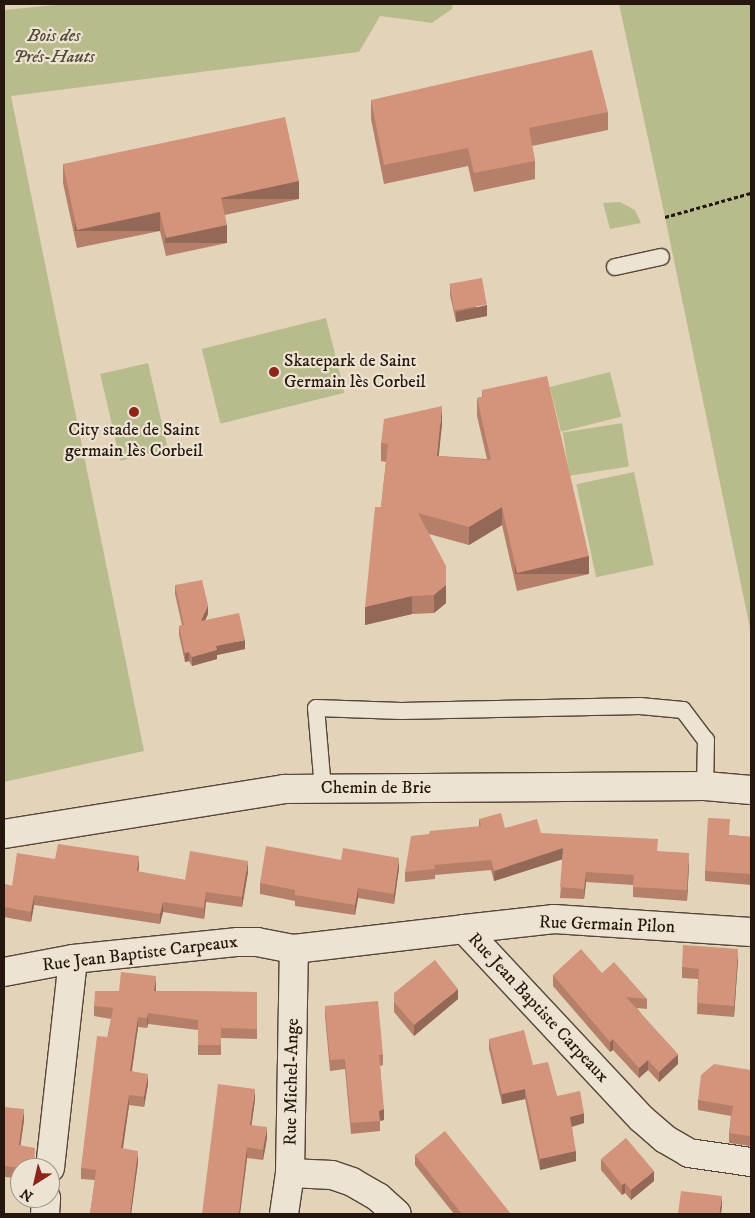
<!DOCTYPE html>
<meta charset="utf-8">
<style>
body{margin:0}
#map{position:relative;width:755px;height:1218px;overflow:hidden;background:#e3d4b9;font-family:"IM FELL DW Pica",serif}
div>[style]{position:absolute}
.green>*{inset:0;background:#b8bc8c;transform-origin:0 0}
.path>*{height:3px;margin-top:-1.5px;transform-origin:0;background:repeating-linear-gradient(90deg,#26170e 0 4px,transparent 0 6.5px)}
.roads{filter:drop-shadow(1px 0 #554639) drop-shadow(-1px 0 #554639) drop-shadow(0 1px #554639) drop-shadow(0 -1px #554639)}
.lane>*{height:16px;margin:-8px;padding:0 8px;transform-origin:8px;border-radius:8px;background:#ede3d2}
.street>*{height:28px;margin:-14px;padding:0 14px;transform-origin:14px;border-radius:14px;background:#ede3d2}
.wall>*{inset:0;background:#b57f6a}
.shaded-wall>*{inset:0;background:#946856;transform-origin:0 0}
.building>*{inset:0;background:#d3947b;transform-origin:0 0}
.dots>*{width:14px;height:14px;translate:-50% -50%;box-sizing:border-box;border:2px solid #ede3d2;border-radius:50%}
span{translate:-50% -50%;white-space:nowrap;text-align:center;line-height:1.15;-webkit-text-stroke:4.5px #ede3d2;paint-order:stroke}
.park-label{font-size:18px;color:#524934;font-style:italic}
.poi-label{font-size:18px;color:#26170e}
.left{translate:0 -50%;text-align:left}
.street-label{font-size:18px;color:#26170e}
.frame{position:absolute;inset:0;border:5px solid #26170e;pointer-events:none}
.north{position:absolute;left:10px;top:1158px;width:50px;height:50px;box-sizing:border-box;background:#ede3d2;border:1px solid #9d9184;border-radius:50%;rotate:215deg;font-size:14px;font-weight:700;line-height:20px;text-align:center;color:#26170e}
.north::after{content:'';display:block;margin:auto;width:18px;height:22px;background:#8f2418;clip-path:polygon(50% 0,100% 100%,50% 72%,0 100%)}
</style>
<div id="map">
<div class="green">
<div style="clip-path:polygon(65px 4px,453px 4px,452px 9px,432px 23px,380px 16px,359px 52px,11px 96px,144px 751px,4px 782px,4px 10px)"></div>
<div style="clip-path:polygon(619px 4px,751px 4px,751px 633px,665px 217px)"></div>
<div style="clip-path:polygon(620px 202px,635px 210px,641px 223px,610px 229px,603px 203px)"></div>
<div style="left:326px;top:318px;width:77px;height:128px;rotate:76deg"></div>
<div style="left:148px;top:363px;width:89px;height:49px;rotate:77deg"></div>
<div style="left:610px;top:372px;width:46px;height:62px;rotate:76deg"></div>
<div style="left:622px;top:423px;width:44px;height:60px;rotate:81deg"></div>
<div style="left:634px;top:472px;width:95px;height:59px;rotate:78deg"></div>
</div>
<div class="path">
<div style="left:665px;top:217px;width:89px;rotate:-15.6deg"></div>
</div>
<div class="roads">
<div class="lane">
<div style="left:615px;top:267px;width:47px;rotate:-12.3deg"></div>
<div style="left:323px;top:789px;width:81px;rotate:-94.9deg"></div>
<div style="left:316px;top:708px;width:85px;rotate:2deg"></div>
<div style="left:401px;top:711px;width:239px;rotate:-1.2deg"></div>
<div style="left:640px;top:706px;width:43px;rotate:5.3deg"></div>
<div style="left:683px;top:710px;width:38px;rotate:53deg"></div>
<div style="left:706px;top:740px;width:46px;rotate:91.2deg"></div>
</div>
<div class="street">
<div style="left:4px;top:834px;width:284px;rotate:-9.1deg"></div>
<div style="left:284px;top:789px;width:421px;rotate:-0.4deg"></div>
<div style="left:705px;top:786px;width:46px;rotate:5deg"></div>
<div style="left:464px;top:929px;width:91px;rotate:-6.3deg"></div>
<div style="left:554px;top:919px;width:197px;rotate:3.8deg"></div>
<div style="left:4px;top:972px;width:70px;rotate:-10.7deg"></div>
<div style="left:73px;top:959px;width:166px;rotate:-5.9deg"></div>
<div style="left:238px;top:942px;width:19px"></div>
<div style="left:257px;top:942px;width:38px;rotate:11deg"></div>
<div style="left:294px;top:949px;width:171px;rotate:-6.7deg"></div>
<div style="left:464px;top:929px;width:260px;rotate:46.9deg"></div>
<div style="left:642px;top:1119px;width:30px;rotate:41deg"></div>
<div style="left:665px;top:1139px;width:28px;rotate:30deg"></div>
<div style="left:689px;top:1153px;width:63px;rotate:8.3deg"></div>
<div style="left:50px;top:1168px;width:210px;rotate:-83.7deg"></div>
<div style="left:290px;top:1173px;width:42px;rotate:2.7deg"></div>
<div style="left:332px;top:1175px;width:21px;rotate:19deg"></div>
<div style="left:352px;top:1182px;width:30px;rotate:30deg"></div>
<div style="left:378px;top:1197px;width:25px;rotate:42deg"></div>
<div style="left:45px;top:1214px;width:16px;rotate:-86deg"></div>
<div style="left:284px;top:1214px;width:41px;rotate:-81.7deg"></div>
<div style="left:290px;top:1173px;width:224px;rotate:-89deg"></div>
</div>
</div>
<div class="wall">
<div style="clip-path:polygon(371px 100px,608px 112px,608px 130px,532px 146px,535px 161px,535px 179px,474px 192px,468px 166px,384px 184px,371px 119px)"></div>
<div style="clip-path:polygon(63px 164px,299px 199px,225px 215px,227px 243px,166px 256px,160px 231px,77px 248px,63px 183px)"></div>
<div style="clip-path:polygon(450px 285px,487px 316px,456px 322px,450px 295px)"></div>
<div style="clip-path:polygon(482px 390px,589px 574px,517px 591px,502px 525px,469px 545px,429px 534px,446px 603px,434px 613px,412px 614px,365px 625px,381px 507px,386px 462px,381px 461px,381px 443px,442px 424px,438px 456px,487px 459px,477px 416px,477px 398px,482px 397px)"></div>
<div style="clip-path:polygon(175px 585px,208px 614px,205px 620px,245px 649px,217px 655px,217px 659px,192px 666px,189px 661px,185px 662px,179px 635px,179px 626px,182px 625px,175px 594px)"></div>
<div style="clip-path:polygon(479px 819px,505px 828px,658px 851px,689px 864px,687px 901px,633px 897px,633px 885px,586px 882px,584px 899px,560px 898px,563px 859px,494px 881px,491px 870px,435px 875px,435px 879px,405px 882px,405px 872px,479px 826px)"></div>
<div style="clip-path:polygon(730px 835px,751px 837px,751px 885px,705px 881px,705px 871px)"></div>
<div style="clip-path:polygon(55px 859px,139px 866px,138px 872px,185px 880px,248px 872px,242px 907px,206px 902px,204px 919px,163px 912px,160px 924px,34px 905px,31px 922px,4px 917px,4px 884px,12px 886px)"></div>
<div style="clip-path:polygon(341px 860px,399px 868px,394px 904px,358px 898px,355px 915px,295px 906px,295px 901px,260px 894px,260px 883px)"></div>
<div style="clip-path:polygon(738px 959px,734px 1017px,697px 1014px,698px 979px,682px 978px,682px 967px)"></div>
<div style="clip-path:polygon(602px 973px,647px 999px,647px 1009px,637px 1008px,678px 1064px,659px 1082px,648px 1070px,639px 1078px,613px 1050px,610px 1052px,553px 986px,553px 975px)"></div>
<div style="clip-path:polygon(156px 986px,156px 991px,257px 992px,257px 1039px,221px 1038px,221px 1055px,198px 1055px,198px 1030px,148px 1024px,147px 1028px,138px 1027px,132px 1071px,148px 1084px,144px 1107px,129px 1105px,123px 1149px,138px 1162px,131px 1214px,90px 1214px,95px 1180px,81px 1179px,81px 1168px,111px 1019px,94px 1016px,94px 1006px,119px 991px)"></div>
<div style="clip-path:polygon(394px 993px,458px 999px,414px 1036px,394px 1012px)"></div>
<div style="clip-path:polygon(325px 1006px,383px 1055px,383px 1065px,380px 1066px,384px 1120px,380px 1121px,380px 1131px,351px 1134px,345px 1069px,330px 1071px,325px 1016px)"></div>
<div style="clip-path:polygon(489px 1039px,533px 1065px,557px 1096px,584px 1123px,572px 1127px,576px 1161px,540px 1170px,525px 1099px,502px 1104px,489px 1049px)"></div>
<div style="clip-path:polygon(751px 1070px,751px 1140px,750px 1146px,729px 1143px,729px 1133px,731px 1116px,698px 1110px,698px 1100px)"></div>
<div style="clip-path:polygon(255px 1100px,251px 1125px,267px 1138px,263px 1160px,247px 1158px,240px 1213px,202px 1214px)"></div>
<div style="clip-path:polygon(4px 1107px,24px 1120px,20px 1146px,35px 1158px,20px 1168px,20px 1178px,4px 1177px)"></div>
<div style="clip-path:polygon(415px 1155px,511px 1214px,454px 1214px,415px 1165px)"></div>
<div style="clip-path:polygon(601px 1159px,654px 1181px,631px 1200px,625px 1193px,622px 1195px,601px 1170px)"></div>
</div>
<div class="shaded-wall">
<div style="left:299px;top:181px;width:18px;height:80px;rotate:90deg"></div>
<div style="left:160px;top:212px;width:19px;height:85px;rotate:90deg"></div>
<div style="left:227px;top:225px;width:18px;height:62px;rotate:90deg"></div>
<div style="clip-path:polygon(487px 305px,487px 316px,456px 322px,456px 312px)"></div>
<div style="clip-path:polygon(442px 406px,442px 424px,437px 474px,437px 456px)"></div>
<div style="clip-path:polygon(502px 507px,502px 525px,469px 545px,469px 527px)"></div>
<div style="left:589px;top:556px;width:18px;height:74px;rotate:90deg"></div>
<div style="clip-path:polygon(446px 566px,446px 603px,434px 613px,434px 595px)"></div>
<div style="clip-path:polygon(412px 596px,412px 614px,365px 625px,365px 607px)"></div>
<div style="clip-path:polygon(208px 605px,208px 614px,201px 630px,201px 621px)"></div>
<div style="clip-path:polygon(245px 640px,245px 649px,217px 655px,217px 659px,192px 666px,192px 657px,216px 646px)"></div>
<div style="clip-path:polygon(189px 652px,189px 661px,185px 662px,185px 653px)"></div>
<div style="clip-path:polygon(563px 848px,563px 859px,494px 881px,494px 871px)"></div>
<div style="clip-path:polygon(689px 853px,689px 864px,687px 901px,687px 890px)"></div>
<div style="clip-path:polygon(139px 856px,139px 866px,137px 882px,137px 871px)"></div>
<div style="clip-path:polygon(399px 858px,399px 868px,394px 904px,394px 894px)"></div>
<div style="clip-path:polygon(248px 861px,248px 872px,242px 907px,242px 897px)"></div>
<div style="clip-path:polygon(586px 872px,586px 882px,584px 899px,584px 889px)"></div>
<div style="clip-path:polygon(358px 888px,358px 898px,355px 915px,355px 905px)"></div>
<div style="clip-path:polygon(206px 892px,206px 902px,204px 919px,204px 908px)"></div>
<div style="clip-path:polygon(34px 895px,34px 905px,31px 922px,31px 912px)"></div>
<div style="clip-path:polygon(163px 902px,163px 912px,160px 924px,160px 914px)"></div>
<div style="clip-path:polygon(738px 949px,738px 959px,734px 1017px,734px 1006px)"></div>
<div style="clip-path:polygon(156px 976px,156px 986px,154px 1002px,154px 991px)"></div>
<div style="clip-path:polygon(458px 989px,458px 999px,414px 1036px,414px 1025px)"></div>
<div style="clip-path:polygon(148px 1013px,148px 1024px,147px 1028px,147px 1018px)"></div>
<div style="clip-path:polygon(138px 1017px,138px 1027px,130px 1081px,130px 1071px)"></div>
<div style="clip-path:polygon(613px 1039px,613px 1050px,610px 1052px,610px 1042px)"></div>
<div style="clip-path:polygon(678px 1054px,678px 1064px,659px 1082px,659px 1072px)"></div>
<div style="clip-path:polygon(648px 1060px,648px 1070px,639px 1078px,639px 1068px)"></div>
<div style="clip-path:polygon(148px 1074px,148px 1084px,144px 1107px,144px 1097px)"></div>
<div style="clip-path:polygon(255px 1089px,255px 1100px,250px 1136px,250px 1125px)"></div>
<div style="clip-path:polygon(525px 1089px,525px 1099px,502px 1104px,502px 1094px)"></div>
<div style="clip-path:polygon(129px 1095px,129px 1105px,121px 1159px,121px 1148px)"></div>
<div style="clip-path:polygon(24px 1109px,24px 1120px,19px 1156px,19px 1145px)"></div>
<div style="clip-path:polygon(384px 1109px,384px 1120px,379px 1121px,379px 1111px)"></div>
<div style="clip-path:polygon(584px 1113px,584px 1123px,570px 1127px,570px 1117px)"></div>
<div style="clip-path:polygon(267px 1127px,267px 1138px,263px 1160px,263px 1150px)"></div>
<div style="clip-path:polygon(247px 1147px,247px 1158px,240px 1214px,239px 1214px)"></div>
<div style="clip-path:polygon(138px 1151px,138px 1162px,131px 1214px,130px 1214px)"></div>
<div style="clip-path:polygon(576px 1151px,576px 1161px,540px 1170px,540px 1159px)"></div>
<div style="clip-path:polygon(654px 1171px,654px 1181px,631px 1200px,631px 1190px)"></div>
<div style="clip-path:polygon(625px 1183px,625px 1193px,622px 1195px,622px 1185px)"></div>
<div style="clip-path:polygon(722px 1196px,722px 1207px,721px 1214px,719px 1214px)"></div>
</div>
<div class="building">
<div style="clip-path:polygon(592px 50px,608px 112px,529px 128px,535px 161px,474px 173px,468px 148px,384px 165px,371px 100px)"></div>
<div style="clip-path:polygon(285px 117px,299px 181px,221px 198px,227px 225px,166px 238px,160px 212px,77px 230px,63px 164px)"></div>
<div style="left:482px;top:278px;width:27px;height:33px;rotate:80deg"></div>
<div style="clip-path:polygon(547px 376px,589px 556px,517px 573px,502px 507px,469px 527px,418px 513px,446px 566px,446px 585px,434px 595px,412px 596px,365px 607px,375px 507px,381px 507px,388px 444px,381px 443px,384px 419px,442px 406px,437px 456px,491px 460px,477px 398px,483px 397px,482px 390px)"></div>
<div style="clip-path:polygon(202px 580px,208px 605px,201px 621px,239px 613px,245px 640px,216px 646px,217px 650px,192px 657px,189px 652px,185px 653px,179px 626px,184px 625px,175px 585px)"></div>
<div style="clip-path:polygon(501px 813px,505px 828px,537px 819px,541px 833px,658px 839px,657px 851px,689px 853px,687px 890px,633px 887px,634px 875px,586px 872px,584px 889px,560px 887px,563px 848px,494px 871px,491px 860px,434px 865px,435px 869px,405px 872px,411px 836px,429px 834px,430px 831px,481px 826px,479px 819px)"></div>
<div style="clip-path:polygon(708px 818px,730px 819px,729px 835px,751px 837px,751px 874px,705px 871px)"></div>
<div style="clip-path:polygon(58px 844px,139px 856px,137px 871px,185px 880px,190px 851px,248px 861px,242px 897px,206px 892px,204px 908px,163px 902px,160px 914px,34px 895px,31px 912px,4px 907px,4px 884px,12px 886px,17px 853px,55px 859px)"></div>
<div style="clip-path:polygon(266px 846px,341px 860px,343px 848px,399px 858px,394px 894px,358px 888px,355px 905px,295px 895px,295px 890px,260px 883px)"></div>
<div style="clip-path:polygon(683px 945px,738px 949px,734px 1006px,697px 1003px,699px 969px,682px 967px)"></div>
<div style="clip-path:polygon(581px 949px,602px 973px,614px 962px,647px 999px,626px 997px,678px 1054px,659px 1072px,648px 1060px,639px 1068px,613px 1039px,610px 1042px,553px 975px)"></div>
<div style="clip-path:polygon(435px 960px,458px 989px,414px 1025px,394px 1002px,394px 993px)"></div>
<div style="clip-path:polygon(121px 972px,156px 976px,154px 991px,257px 992px,257px 1029px,221px 1028px,221px 1045px,198px 1045px,198px 1020px,148px 1013px,147px 1018px,138px 1017px,130px 1071px,148px 1074px,144px 1097px,129px 1095px,121px 1148px,138px 1151px,130px 1214px,90px 1214px,96px 1170px,81px 1168px,97px 1036px,108px 1037px,113px 1008px,94px 1006px,95px 991px,119px 991px)"></div>
<div style="clip-path:polygon(378px 1001px,383px 1055px,379px 1055px,384px 1109px,379px 1111px,380px 1121px,351px 1123px,345px 1059px,330px 1060px,325px 1006px)"></div>
<div style="clip-path:polygon(524px 1030px,533px 1065px,548px 1062px,557px 1096px,580px 1091px,584px 1113px,570px 1117px,576px 1151px,540px 1159px,525px 1089px,502px 1094px,489px 1039px)"></div>
<div style="clip-path:polygon(714px 1064px,751px 1070px,751px 1130px,750px 1136px,729px 1133px,733px 1106px,698px 1100px,701px 1075px)"></div>
<div style="clip-path:polygon(218px 1084px,255px 1089px,250px 1125px,267px 1127px,263px 1150px,247px 1147px,239px 1213px,247px 1214px,202px 1214px)"></div>
<div style="clip-path:polygon(4px 1107px,24px 1109px,19px 1145px,35px 1148px,34px 1168px,20px 1168px,4px 1166px)"></div>
<div style="clip-path:polygon(445px 1131px,511px 1214px,462px 1214px,415px 1155px)"></div>
<div style="clip-path:polygon(626px 1138px,654px 1171px,631px 1190px,625px 1183px,622px 1185px,601px 1159px)"></div>
<div style="clip-path:polygon(681px 1191px,722px 1196px,719px 1214px,678px 1214px)"></div>
</div>
<div class="dots">
<div style="left:274px;top:372px;background:#8f2418"></div>
<div style="left:134px;top:412px;background:#8f2418"></div>
</div>
<div class="park-label">
<span style="left:54px;top:47px">Bois des<br>Prés-Hauts</span>
</div>
<div class="poi-label">
<span class="left" style="left:284px;top:372px">Skatepark de Saint<br>Germain lès Corbeil</span>
<span style="left:134px;top:441px">City stade de Saint<br>germain lès Corbeil</span>
</div>
<div class="street-label">
<span style="left:376px;top:788px">Chemin de Brie</span>
<span style="left:607px;top:925px;rotate:2deg">Rue Germain Pilon</span>
<span style="left:140px;top:954px;rotate:-7deg">Rue Jean Baptiste Carpeaux</span>
<span style="left:538px;top:1008px;rotate:47deg">Rue Jean Baptiste Carpeaux</span>
<span style="left:292px;top:1082px;rotate:-89deg">Rue Michel-Ange</span>
</div>
<div class="frame"></div>
<div class="north">N</div>
</div>
